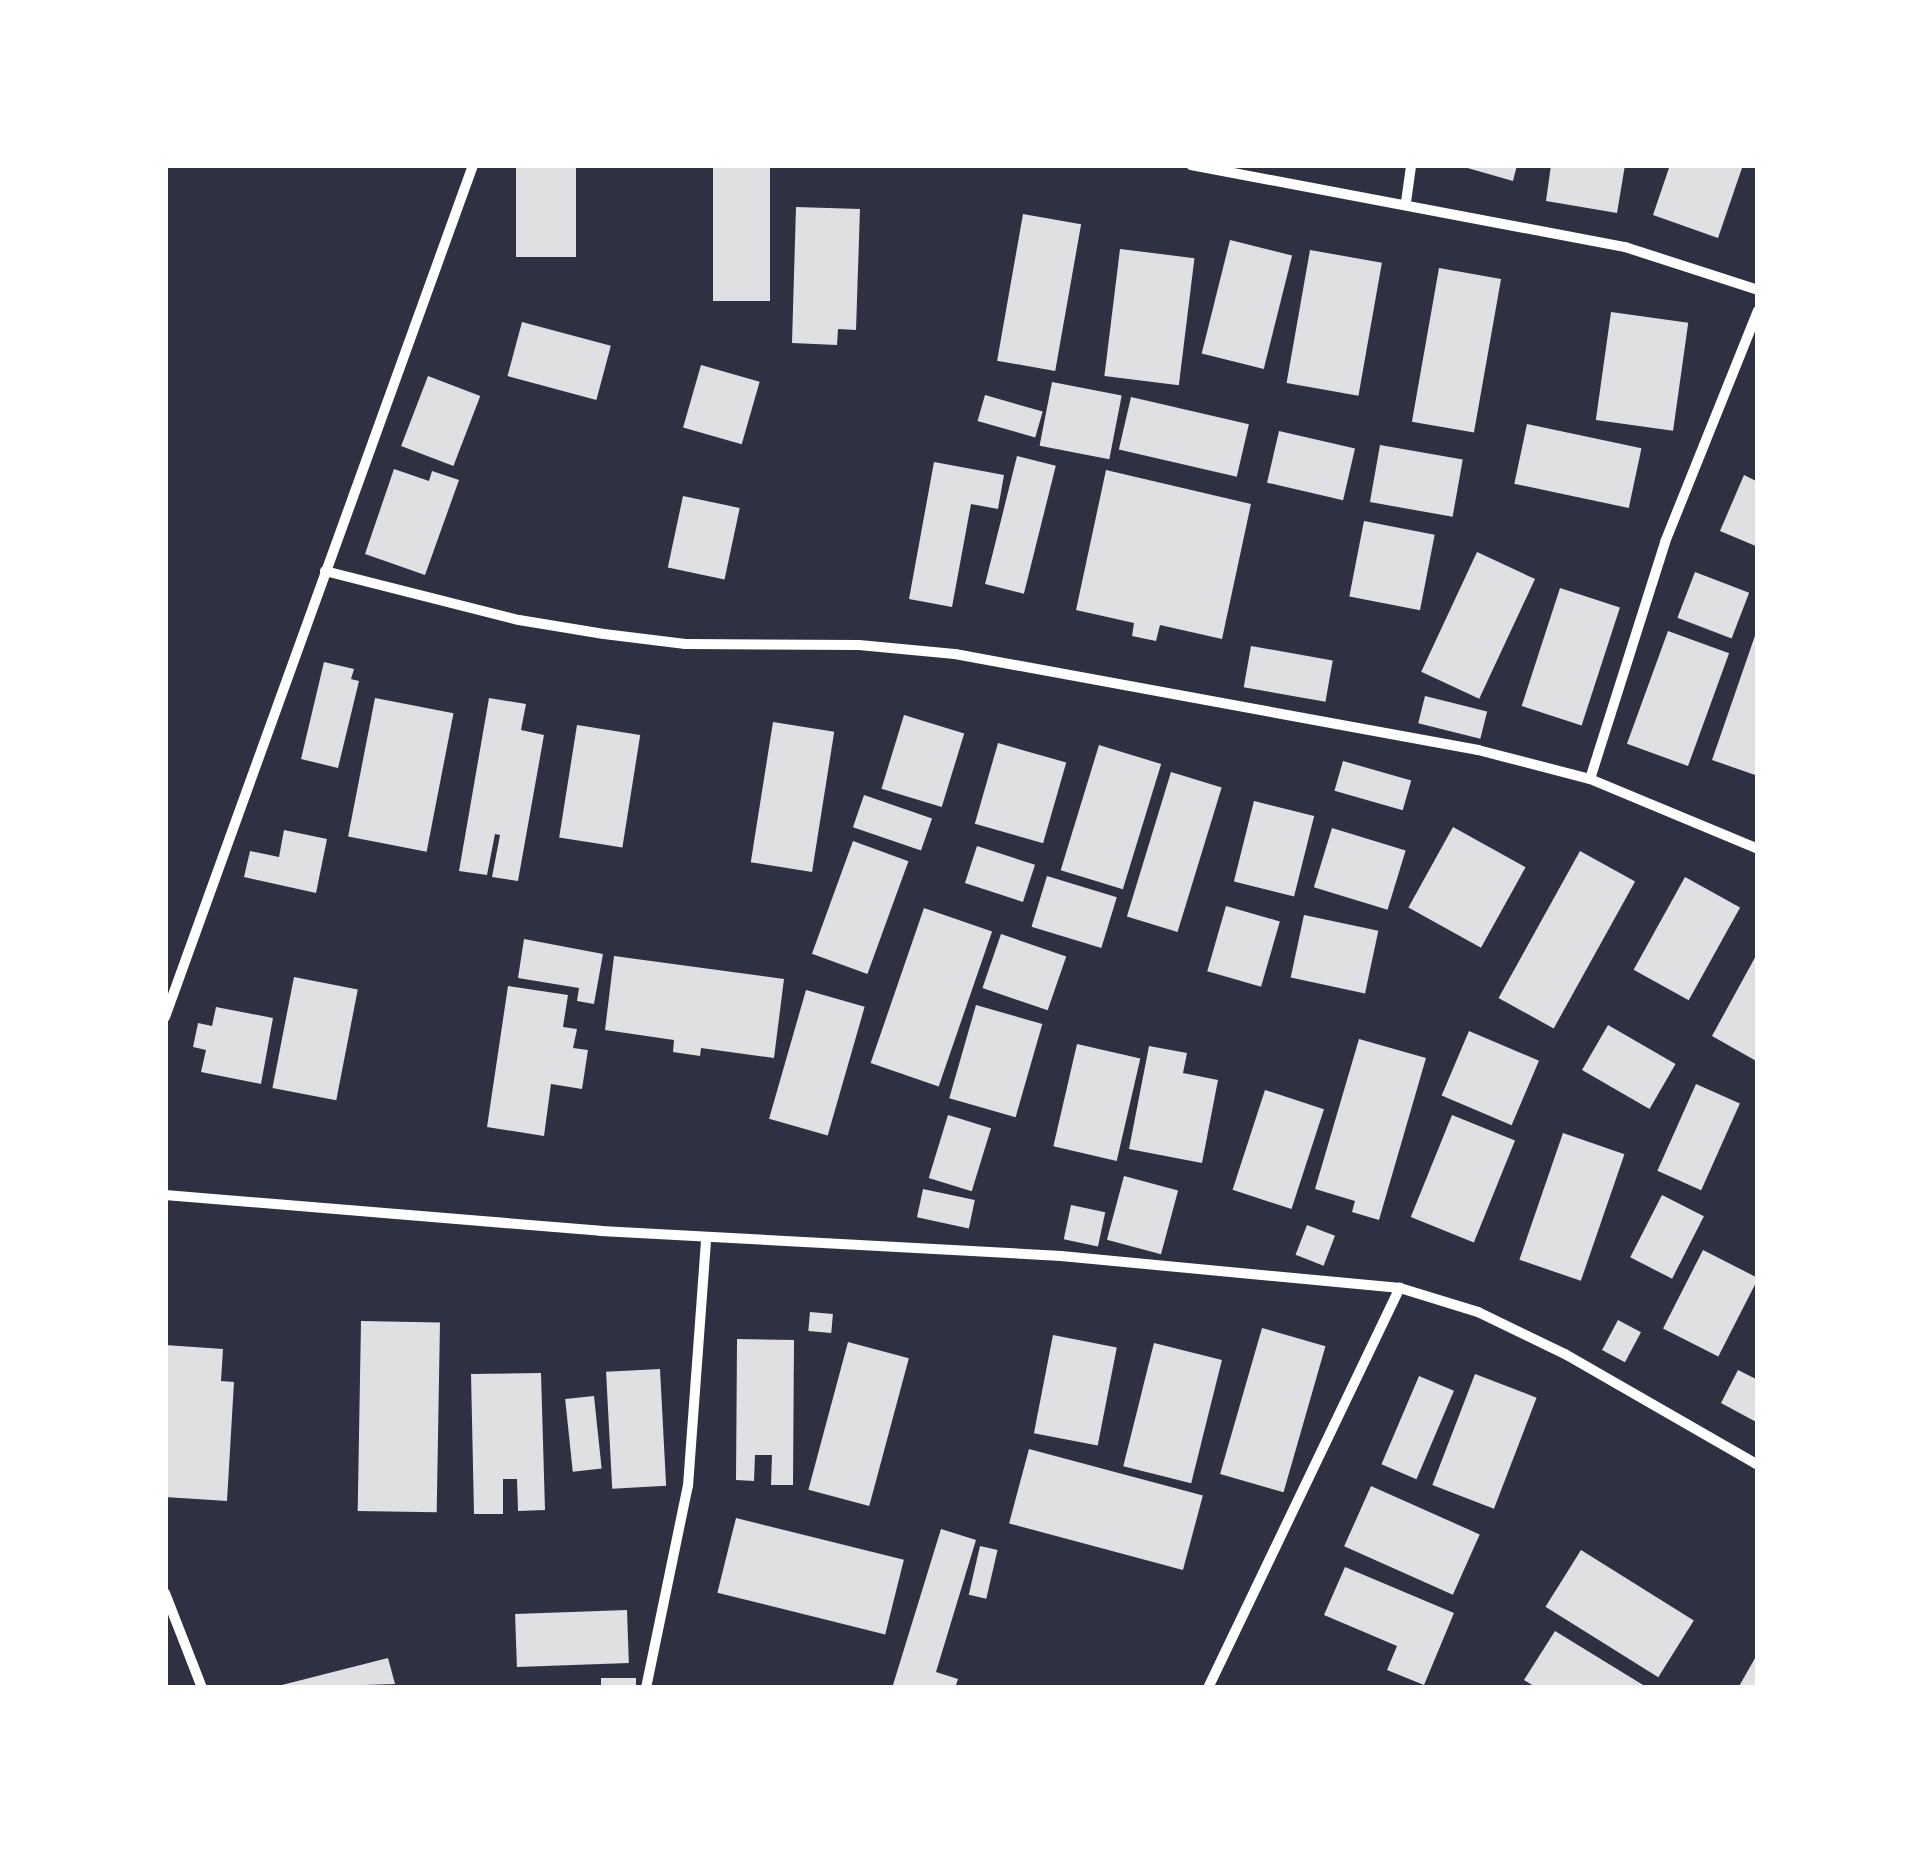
<!DOCTYPE html>
<style>
body{margin:0}
#map{position:relative;width:1923px;height:1853px;overflow:hidden;background:#2d3142;font-family:Manrope,sans-serif}
div>[style]{position:absolute}
.building>*{inset:0;background:#e0e0e3;transform-origin:0 0}
.minor>*{height:10px;margin:-5px;padding:0 5px;transform-origin:5px;border-radius:5px;background:#fff}
span{translate:-50% -50%;white-space:nowrap;text-align:center;line-height:1.15;-webkit-text-stroke:8px #fff;paint-order:stroke}
.frame{position:absolute;inset:0;border:168px solid #fff;pointer-events:none}
</style>
<div id="map">
<div class="building">
<div style="left:516px;top:165px;width:60px;height:92px"></div>
<div style="left:713px;top:165px;width:57px;height:136px"></div>
<div style="clip-path:polygon(1457px 165px,1517px 165px,1513px 181px)"></div>
<div style="clip-path:polygon(1551px 165px,1625px 165px,1617px 213px,1546px 201px)"></div>
<div style="clip-path:polygon(1670px 165px,1743px 165px,1718px 238px,1653px 215px)"></div>
<div style="clip-path:polygon(796px 207px,860px 209px,856px 330px,838px 329px,837px 345px,792px 343px)"></div>
<div style="left:1023px;top:214px;width:59px;height:149px;rotate:10deg"></div>
<div style="left:1230px;top:240px;width:64px;height:117px;rotate:14deg"></div>
<div style="left:1120px;top:249px;width:75px;height:128px;rotate:7deg"></div>
<div style="left:1310px;top:250px;width:73px;height:135px;rotate:10deg"></div>
<div style="left:1439px;top:268px;width:63px;height:156px;rotate:10deg"></div>
<div style="left:1611px;top:312px;width:78px;height:109px;rotate:8deg"></div>
<div style="left:522px;top:322px;width:92px;height:56px;rotate:15deg"></div>
<div style="left:701px;top:365px;width:61px;height:65px;rotate:16deg"></div>
<div style="left:428px;top:376px;width:56px;height:75px;rotate:21deg"></div>
<div style="left:1052px;top:382px;width:71px;height:65px;rotate:11deg"></div>
<div style="left:985px;top:395px;width:60px;height:27px;rotate:16deg"></div>
<div style="left:1131px;top:397px;width:121px;height:54px;rotate:13deg"></div>
<div style="left:1527px;top:424px;width:117px;height:61px;rotate:12deg"></div>
<div style="left:1279px;top:431px;width:78px;height:53px;rotate:13deg"></div>
<div style="left:1380px;top:445px;width:84px;height:58px;rotate:10deg"></div>
<div style="left:1017px;top:456px;width:40px;height:132px;rotate:14deg"></div>
<div style="clip-path:polygon(934px 462px,1004px 475px,998px 509px,971px 504px,952px 607px,909px 599px)"></div>
<div style="clip-path:polygon(394px 469px,429px 481px,432px 471px,459px 480px,425px 575px,365px 554px)"></div>
<div style="clip-path:polygon(1106px 470px,1251px 504px,1222px 639px,1160px 625px,1156px 641px,1132px 636px,1134px 623px,1076px 610px)"></div>
<div style="clip-path:polygon(1744px 475px,1758px 482px,1758px 547px,1720px 531px)"></div>
<div style="left:683px;top:496px;width:58px;height:73px;rotate:12deg"></div>
<div style="left:1364px;top:521px;width:72px;height:77px;rotate:11deg"></div>
<div style="left:1477px;top:552px;width:64px;height:132px;rotate:25deg"></div>
<div style="left:1695px;top:572px;width:58px;height:49px;rotate:21deg"></div>
<div style="left:1560px;top:588px;width:63px;height:124px;rotate:18deg"></div>
<div style="clip-path:polygon(1758px 627px,1758px 776px,1712px 760px)"></div>
<div style="left:1668px;top:631px;width:65px;height:120px;rotate:20deg"></div>
<div style="left:1251px;top:646px;width:83px;height:42px;rotate:10deg"></div>
<div style="clip-path:polygon(324px 662px,354px 669px,351px 679px,359px 681px,338px 768px,301px 759px)"></div>
<div style="left:1425px;top:696px;width:64px;height:28px;rotate:14deg"></div>
<div style="left:375px;top:698px;width:80px;height:141px;rotate:11deg"></div>
<div style="clip-path:polygon(489px 698px,526px 704px,521px 730px,544px 735px,518px 881px,492px 877px,500px 835px,495px 834px,487px 875px,459px 871px)"></div>
<div style="left:904px;top:715px;width:63px;height:77px;rotate:17deg"></div>
<div style="left:773px;top:722px;width:62px;height:142px;rotate:9deg"></div>
<div style="left:577px;top:725px;width:64px;height:114px;rotate:9deg"></div>
<div style="left:998px;top:743px;width:71px;height:84px;rotate:16deg"></div>
<div style="left:1099px;top:745px;width:65px;height:131px;rotate:17deg"></div>
<div style="left:1343px;top:761px;width:71px;height:31px;rotate:16deg"></div>
<div style="left:1171px;top:772px;width:53px;height:151px;rotate:17deg"></div>
<div style="left:864px;top:795px;width:72px;height:34px;rotate:19deg"></div>
<div style="left:1254px;top:801px;width:62px;height:83px;rotate:14deg"></div>
<div style="left:1453px;top:827px;width:83px;height:92px;rotate:29deg"></div>
<div style="left:1332px;top:828px;width:77px;height:62px;rotate:17deg"></div>
<div style="clip-path:polygon(284px 830px,327px 839px,316px 893px,244px 877px,250px 851px,279px 857px)"></div>
<div style="left:853px;top:841px;width:59px;height:120px;rotate:20deg"></div>
<div style="left:977px;top:846px;width:61px;height:39px;rotate:18deg"></div>
<div style="left:1580px;top:851px;width:63px;height:168px;rotate:29deg"></div>
<div style="left:1047px;top:876px;width:73px;height:53px;rotate:17deg"></div>
<div style="left:1685px;top:877px;width:63px;height:106px;rotate:29deg"></div>
<div style="left:1226px;top:906px;width:56px;height:68px;rotate:16deg"></div>
<div style="left:924px;top:908px;width:72px;height:164px;rotate:19deg"></div>
<div style="left:1304px;top:915px;width:76px;height:64px;rotate:12deg"></div>
<div style="left:1001px;top:934px;width:69px;height:57px;rotate:19deg"></div>
<div style="clip-path:polygon(524px 939px,603px 954px,594px 1004px,577px 1001px,579px 988px,518px 978px)"></div>
<div style="clip-path:polygon(1758px 952px,1758px 1062px,1712px 1036px)"></div>
<div style="clip-path:polygon(614px 956px,784px 979px,774px 1058px,701px 1048px,700px 1056px,673px 1052px,674px 1040px,605px 1030px)"></div>
<div style="left:294px;top:977px;width:65px;height:113px;rotate:11deg"></div>
<div style="clip-path:polygon(508px 986px,568px 995px,563px 1027px,577px 1029px,573px 1048px,588px 1050px,582px 1089px,551px 1084px,544px 1136px,487px 1127px)"></div>
<div style="left:806px;top:990px;width:61px;height:134px;rotate:16deg"></div>
<div style="left:976px;top:1005px;width:69px;height:97px;rotate:16deg"></div>
<div style="clip-path:polygon(216px 1007px,273px 1018px,261px 1084px,201px 1072px,206px 1050px,193px 1047px,198px 1023px,212px 1026px)"></div>
<div style="left:1608px;top:1025px;width:78px;height:52px;rotate:30deg"></div>
<div style="left:1469px;top:1031px;width:76px;height:70px;rotate:23deg"></div>
<div style="clip-path:polygon(1359px 1039px,1426px 1058px,1379px 1220px,1352px 1212px,1355px 1201px,1315px 1189px)"></div>
<div style="left:1077px;top:1044px;width:65px;height:105px;rotate:13deg"></div>
<div style="clip-path:polygon(1149px 1046px,1187px 1053px,1183px 1073px,1218px 1080px,1202px 1163px,1129px 1149px)"></div>
<div style="left:1696px;top:1084px;width:48px;height:95px;rotate:24deg"></div>
<div style="left:1265px;top:1090px;width:62px;height:105px;rotate:18deg"></div>
<div style="left:948px;top:1115px;width:45px;height:66px;rotate:17deg"></div>
<div style="left:1452px;top:1115px;width:68px;height:110px;rotate:22deg"></div>
<div style="left:1563px;top:1133px;width:65px;height:134px;rotate:19deg"></div>
<div style="left:1124px;top:1176px;width:56px;height:66px;rotate:15deg"></div>
<div style="left:923px;top:1189px;width:53px;height:29px;rotate:12deg"></div>
<div style="left:1662px;top:1195px;width:47px;height:70px;rotate:27deg"></div>
<div style="left:1071px;top:1205px;width:35px;height:35px;rotate:12deg"></div>
<div style="left:1307px;top:1225px;width:30px;height:32px;rotate:21deg"></div>
<div style="left:1703px;top:1250px;width:62px;height:88px;rotate:27deg"></div>
<div style="left:810px;top:1312px;width:23px;height:19px;rotate:5deg"></div>
<div style="left:1618px;top:1320px;width:26px;height:34px;rotate:28deg"></div>
<div style="left:361px;top:1321px;width:79px;height:190px;rotate:1deg"></div>
<div style="left:1262px;top:1328px;width:66px;height:152px;rotate:16deg"></div>
<div style="left:1053px;top:1335px;width:65px;height:100px;rotate:11deg"></div>
<div style="clip-path:polygon(737px 1339px,794px 1340px,793px 1485px,771px 1485px,772px 1455px,755px 1455px,754px 1481px,736px 1480px)"></div>
<div style="left:848px;top:1342px;width:63px;height:153px;rotate:15deg"></div>
<div style="left:1154px;top:1343px;width:70px;height:127px;rotate:14deg"></div>
<div style="clip-path:polygon(165px 1345px,223px 1349px,221px 1381px,234px 1382px,227px 1501px,165px 1497px)"></div>
<div style="left:660px;top:1369px;width:117px;height:54px;rotate:87deg"></div>
<div style="clip-path:polygon(1738px 1370px,1758px 1380px,1758px 1423px,1721px 1403px)"></div>
<div style="clip-path:polygon(541px 1373px,545px 1510px,518px 1511px,517px 1479px,503px 1479px,503px 1514px,474px 1514px,471px 1374px)"></div>
<div style="left:1475px;top:1374px;width:66px;height:119px;rotate:21deg"></div>
<div style="left:1419px;top:1376px;width:38px;height:96px;rotate:23deg"></div>
<div style="left:594px;top:1396px;width:73px;height:29px;rotate:84deg"></div>
<div style="left:1029px;top:1449px;width:180px;height:77px;rotate:15deg"></div>
<div style="left:1371px;top:1486px;width:119px;height:66px;rotate:24deg"></div>
<div style="left:736px;top:1518px;width:173px;height:77px;rotate:14deg"></div>
<div style="clip-path:polygon(941px 1529px,976px 1540px,936px 1672px,958px 1679px,955px 1688px,902px 1688px,893px 1685px)"></div>
<div style="left:980px;top:1546px;width:18px;height:50px;rotate:13deg"></div>
<div style="left:1581px;top:1550px;width:133px;height:67px;rotate:32deg"></div>
<div style="clip-path:polygon(1345px 1567px,1454px 1613px,1424px 1685px,1387px 1670px,1397px 1646px,1324px 1615px)"></div>
<div style="left:627px;top:1610px;width:53px;height:112px;rotate:88deg"></div>
<div style="clip-path:polygon(1555px 1631px,1648px 1688px,1537px 1688px,1524px 1680px)"></div>
<div style="clip-path:polygon(1758px 1653px,1758px 1688px,1738px 1688px)"></div>
<div style="clip-path:polygon(388px 1658px,395px 1684px,274px 1688px,274px 1687px)"></div>
<div style="left:601px;top:1678px;width:35px;height:10px"></div>
</div>
<div class="minor">
<div style="left:1191px;top:165px;width:442px;rotate:10.7deg"></div>
<div style="left:1625px;top:247px;width:140px;rotate:17.9deg"></div>
<div style="left:1406px;top:202px;width:37px;rotate:-82deg"></div>
<div style="left:325px;top:571px;width:200px;rotate:14.2deg"></div>
<div style="left:519px;top:620px;width:86px;rotate:9.4deg"></div>
<div style="left:604px;top:634px;width:82px;rotate:7deg"></div>
<div style="left:685px;top:644px;width:174px;rotate:0.3deg"></div>
<div style="left:859px;top:645px;width:96px;rotate:5.4deg"></div>
<div style="left:955px;top:654px;width:532px;rotate:10.4deg"></div>
<div style="left:1478px;top:750px;width:116px;rotate:14.5deg"></div>
<div style="left:1590px;top:779px;width:182px;rotate:22.6deg"></div>
<div style="left:1590px;top:779px;width:249px;rotate:-72.4deg"></div>
<div style="left:1665px;top:542px;width:249px;rotate:-68.1deg"></div>
<div style="left:165px;top:1017px;width:906px;rotate:-70.12deg"></div>
<div style="left:165px;top:1195px;width:437px;rotate:4.7deg"></div>
<div style="left:601px;top:1231px;width:461px;rotate:3.1deg"></div>
<div style="left:1061px;top:1256px;width:341px;rotate:5.4deg"></div>
<div style="left:1400px;top:1288px;width:82px;rotate:17.1deg"></div>
<div style="left:1478px;top:1312px;width:97px;rotate:25.8deg"></div>
<div style="left:1565px;top:1354px;width:223px;rotate:29.9deg"></div>
<div style="left:165px;top:1593px;width:102px;rotate:68.7deg"></div>
<div style="left:646px;top:1688px;width:206px;rotate:-78.3deg"></div>
<div style="left:688px;top:1486px;width:249px;rotate:-85.8deg"></div>
<div style="left:1208px;top:1688px;width:444px;rotate:-64.4deg"></div>
</div>
<div class="frame"></div>
</div>
